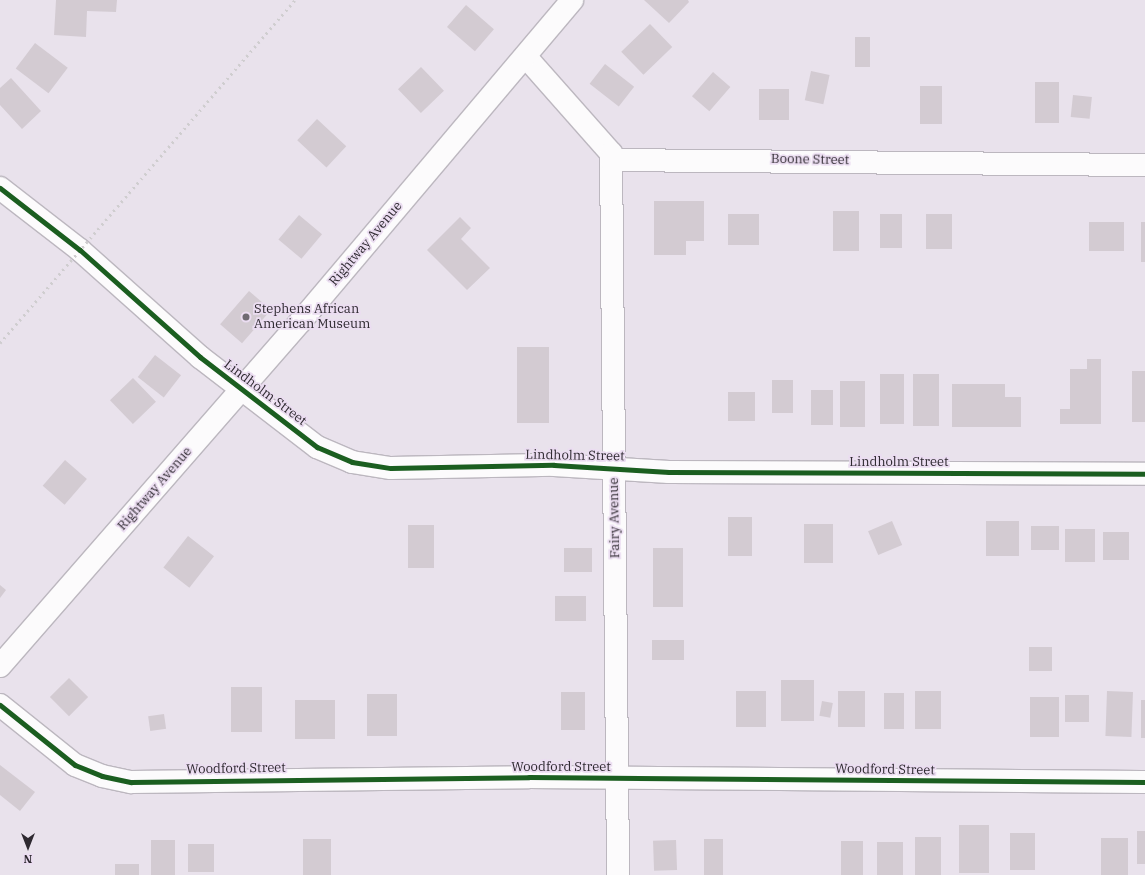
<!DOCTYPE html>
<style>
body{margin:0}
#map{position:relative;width:1145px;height:875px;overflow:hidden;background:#e9e2ec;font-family:"IBM Plex Serif",serif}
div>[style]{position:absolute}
.building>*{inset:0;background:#d3cbd2;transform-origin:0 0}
.roads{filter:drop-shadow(1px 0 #bcb7bf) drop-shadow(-1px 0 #bcb7bf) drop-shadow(0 1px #bcb7bf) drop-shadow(0 -1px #bcb7bf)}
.minor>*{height:22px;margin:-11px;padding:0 11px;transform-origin:11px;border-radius:11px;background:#fcfbfc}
.rail>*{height:3px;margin-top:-1.5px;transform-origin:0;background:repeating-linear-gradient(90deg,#cfcdcf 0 2px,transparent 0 6px)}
.cycleway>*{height:5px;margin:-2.5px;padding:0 2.5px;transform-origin:2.5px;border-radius:2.5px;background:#1b5e20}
.dots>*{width:11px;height:11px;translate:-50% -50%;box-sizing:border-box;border:2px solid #ebddf1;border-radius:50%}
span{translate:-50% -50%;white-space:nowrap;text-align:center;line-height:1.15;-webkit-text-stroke:3.5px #ebddf1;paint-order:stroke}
.street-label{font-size:13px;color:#2e2930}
.poi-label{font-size:13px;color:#2e2930}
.left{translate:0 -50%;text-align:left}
.north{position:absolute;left:8px;top:827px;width:40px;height:40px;-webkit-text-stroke:3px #ebddf1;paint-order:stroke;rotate:180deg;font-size:11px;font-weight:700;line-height:16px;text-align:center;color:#2e2930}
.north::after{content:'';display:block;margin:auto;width:14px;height:18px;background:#2e2930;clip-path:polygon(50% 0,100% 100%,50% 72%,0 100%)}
</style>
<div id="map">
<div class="building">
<div style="clip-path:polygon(56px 0,117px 0,116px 12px,87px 11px,86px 37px,54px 35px)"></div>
<div style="clip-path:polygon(644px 0,688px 0,689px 2px,669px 23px)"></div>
<div style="left:466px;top:5px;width:37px;height:29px;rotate:41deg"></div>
<div style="left:650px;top:24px;width:32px;height:40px;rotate:46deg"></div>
<div style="left:855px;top:37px;width:15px;height:30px"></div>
<div style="left:35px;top:43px;width:41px;height:32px;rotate:37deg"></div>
<div style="left:605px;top:64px;width:37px;height:25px;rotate:38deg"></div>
<div style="left:421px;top:67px;width:33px;height:32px;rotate:46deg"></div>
<div style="left:811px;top:71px;width:19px;height:30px;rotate:12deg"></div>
<div style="left:713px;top:72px;width:23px;height:32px;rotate:41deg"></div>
<div style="clip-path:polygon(11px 78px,41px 111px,22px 129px,0 105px,0 88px)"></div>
<div style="left:1035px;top:82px;width:24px;height:41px"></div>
<div style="left:920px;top:86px;width:22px;height:38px"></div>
<div style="left:759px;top:89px;width:30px;height:31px"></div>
<div style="left:1073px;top:95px;width:19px;height:22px;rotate:6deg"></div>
<div style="left:317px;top:119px;width:40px;height:29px;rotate:43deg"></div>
<div style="clip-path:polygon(654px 201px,704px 201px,704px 241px,686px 241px,686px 255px,654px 255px)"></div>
<div style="left:833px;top:211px;width:26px;height:40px"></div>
<div style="left:728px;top:214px;width:31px;height:31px"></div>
<div style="left:880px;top:214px;width:22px;height:34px"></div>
<div style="left:926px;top:214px;width:26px;height:35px"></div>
<div style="left:299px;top:215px;width:30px;height:32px;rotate:40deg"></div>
<div style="clip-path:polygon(460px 217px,471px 228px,461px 239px,490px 268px,467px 290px,427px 250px)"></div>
<div style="left:1089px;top:222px;width:35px;height:29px"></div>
<div style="left:1141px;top:222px;width:4px;height:40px"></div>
<div style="left:249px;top:291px;width:29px;height:44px;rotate:41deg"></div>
<div style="left:517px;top:347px;width:32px;height:76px"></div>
<div style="left:155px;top:355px;width:33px;height:28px;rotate:38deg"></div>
<div style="clip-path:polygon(1087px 359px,1101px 359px,1101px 424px,1060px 424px,1060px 409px,1070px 409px,1070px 369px,1087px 369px)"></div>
<div style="left:1132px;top:371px;width:13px;height:51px"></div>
<div style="left:880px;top:374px;width:24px;height:50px"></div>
<div style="left:913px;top:374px;width:26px;height:52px"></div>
<div style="left:133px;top:378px;width:33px;height:32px;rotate:46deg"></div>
<div style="left:772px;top:380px;width:21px;height:33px"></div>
<div style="left:840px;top:381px;width:25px;height:46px"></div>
<div style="clip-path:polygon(952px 384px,1005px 384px,1005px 397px,1021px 397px,1021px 427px,952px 427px)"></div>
<div style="left:811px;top:390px;width:22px;height:35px"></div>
<div style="left:728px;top:392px;width:27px;height:29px"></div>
<div style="left:65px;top:460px;width:29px;height:34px;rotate:41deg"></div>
<div style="left:728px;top:517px;width:24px;height:39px"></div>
<div style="left:892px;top:521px;width:26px;height:26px;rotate:67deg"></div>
<div style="left:986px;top:521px;width:33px;height:35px"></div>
<div style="left:804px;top:524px;width:29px;height:39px"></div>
<div style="left:408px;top:525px;width:26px;height:43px"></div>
<div style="left:1031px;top:526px;width:28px;height:24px"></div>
<div style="left:1065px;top:529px;width:30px;height:33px"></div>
<div style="left:1103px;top:532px;width:26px;height:28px"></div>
<div style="left:188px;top:536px;width:33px;height:40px;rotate:38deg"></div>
<div style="left:564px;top:548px;width:28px;height:24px"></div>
<div style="left:683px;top:548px;width:59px;height:30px;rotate:90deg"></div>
<div style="clip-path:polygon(0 585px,6px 590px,0 598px)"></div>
<div style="left:555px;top:596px;width:31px;height:25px"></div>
<div style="left:652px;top:640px;width:32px;height:20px"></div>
<div style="left:1029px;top:647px;width:23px;height:24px"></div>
<div style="left:69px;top:678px;width:27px;height:27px;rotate:45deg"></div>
<div style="left:781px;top:680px;width:33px;height:41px"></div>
<div style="left:231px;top:687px;width:31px;height:45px"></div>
<div style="left:736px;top:691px;width:30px;height:36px"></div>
<div style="left:838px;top:691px;width:27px;height:36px"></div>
<div style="left:915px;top:691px;width:26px;height:38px"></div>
<div style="left:1107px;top:691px;width:26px;height:45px;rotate:2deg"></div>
<div style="left:561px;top:692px;width:24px;height:38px"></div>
<div style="left:884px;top:693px;width:20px;height:36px"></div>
<div style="left:367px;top:694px;width:30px;height:42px"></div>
<div style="left:1065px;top:695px;width:24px;height:27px"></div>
<div style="left:1030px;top:697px;width:29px;height:40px"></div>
<div style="left:295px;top:700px;width:40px;height:39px"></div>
<div style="left:1141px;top:700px;width:4px;height:38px"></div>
<div style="left:822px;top:701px;width:11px;height:15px;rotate:10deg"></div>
<div style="left:164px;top:714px;width:15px;height:16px;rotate:82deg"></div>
<div style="clip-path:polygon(0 765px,35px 792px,20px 811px,0 795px)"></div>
<div style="left:959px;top:825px;width:30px;height:48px"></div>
<div style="left:1137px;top:831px;width:8px;height:33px"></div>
<div style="left:1010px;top:833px;width:25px;height:37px"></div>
<div style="left:915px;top:837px;width:26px;height:38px"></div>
<div style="left:1101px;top:838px;width:27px;height:37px"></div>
<div style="left:303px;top:839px;width:28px;height:36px"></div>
<div style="left:704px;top:839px;width:19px;height:36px"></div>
<div style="left:151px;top:840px;width:24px;height:35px"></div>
<div style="left:676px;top:840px;width:30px;height:23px;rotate:88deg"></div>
<div style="left:841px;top:841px;width:22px;height:34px"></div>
<div style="left:877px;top:842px;width:26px;height:33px"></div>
<div style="left:188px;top:844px;width:26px;height:28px"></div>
<div style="left:115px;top:864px;width:24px;height:11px"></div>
</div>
<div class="roads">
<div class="minor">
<div style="left:526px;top:57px;width:128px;rotate:48.5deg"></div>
<div style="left:611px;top:153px;width:722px;rotate:89.44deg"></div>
<div style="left:611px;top:160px;width:534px;rotate:0.54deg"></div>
<div style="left:0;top:188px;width:101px;rotate:37.8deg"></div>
<div style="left:80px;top:250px;width:161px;rotate:41.7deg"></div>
<div style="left:200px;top:357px;width:148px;rotate:37.6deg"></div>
<div style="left:317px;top:447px;width:38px;rotate:23deg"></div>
<div style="left:352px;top:462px;width:39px;rotate:9deg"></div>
<div style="left:391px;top:468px;width:163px;rotate:-1.1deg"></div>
<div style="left:554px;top:465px;width:115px;rotate:3.5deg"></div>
<div style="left:669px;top:472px;width:476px;rotate:0.2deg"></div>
<div style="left:0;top:666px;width:458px;rotate:-48.9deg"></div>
<div style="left:301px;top:321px;width:420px;rotate:-49.8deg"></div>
<div style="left:0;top:705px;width:96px;rotate:38.7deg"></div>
<div style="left:75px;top:765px;width:29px;rotate:22deg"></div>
<div style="left:102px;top:776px;width:30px;rotate:12deg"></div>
<div style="left:131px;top:782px;width:398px;rotate:-0.7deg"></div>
<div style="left:529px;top:777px;width:616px;rotate:0.47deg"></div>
</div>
</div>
<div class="rail">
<div style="left:0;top:343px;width:452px;rotate:-49.3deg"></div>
</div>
<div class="cycleway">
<div style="left:0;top:188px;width:101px;rotate:37.8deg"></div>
<div style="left:80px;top:250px;width:161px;rotate:41.7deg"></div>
<div style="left:200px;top:357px;width:148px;rotate:37.6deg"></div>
<div style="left:317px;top:447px;width:38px;rotate:23deg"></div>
<div style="left:352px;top:462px;width:39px;rotate:9deg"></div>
<div style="left:391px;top:468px;width:163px;rotate:-1.1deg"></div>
<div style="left:554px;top:465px;width:115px;rotate:3.5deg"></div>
<div style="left:669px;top:472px;width:476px;rotate:0.2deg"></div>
<div style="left:0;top:705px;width:96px;rotate:38.7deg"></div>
<div style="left:75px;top:765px;width:29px;rotate:22deg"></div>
<div style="left:102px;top:776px;width:30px;rotate:12deg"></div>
<div style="left:131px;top:782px;width:398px;rotate:-0.7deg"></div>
<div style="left:529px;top:777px;width:616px;rotate:0.47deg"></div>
</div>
<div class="dots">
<div style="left:246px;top:317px;background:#6f6a72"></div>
</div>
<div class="street-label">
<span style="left:810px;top:160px;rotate:1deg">Boone Street</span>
<span style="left:366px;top:244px;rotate:-50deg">Rightway Avenue</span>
<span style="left:265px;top:393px;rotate:37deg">Lindholm Street</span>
<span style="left:575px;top:456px;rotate:1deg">Lindholm Street</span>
<span style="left:899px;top:462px">Lindholm Street</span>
<span style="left:155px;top:489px;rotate:-49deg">Rightway Avenue</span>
<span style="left:615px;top:518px;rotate:-91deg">Fairy Avenue</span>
<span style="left:561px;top:767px">Woodford Street</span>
<span style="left:236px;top:769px;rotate:-1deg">Woodford Street</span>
<span style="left:885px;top:770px;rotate:1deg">Woodford Street</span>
</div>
<div class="poi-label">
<span class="left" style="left:254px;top:317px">Stephens African<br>American Museum</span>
</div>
<div class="north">N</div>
</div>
